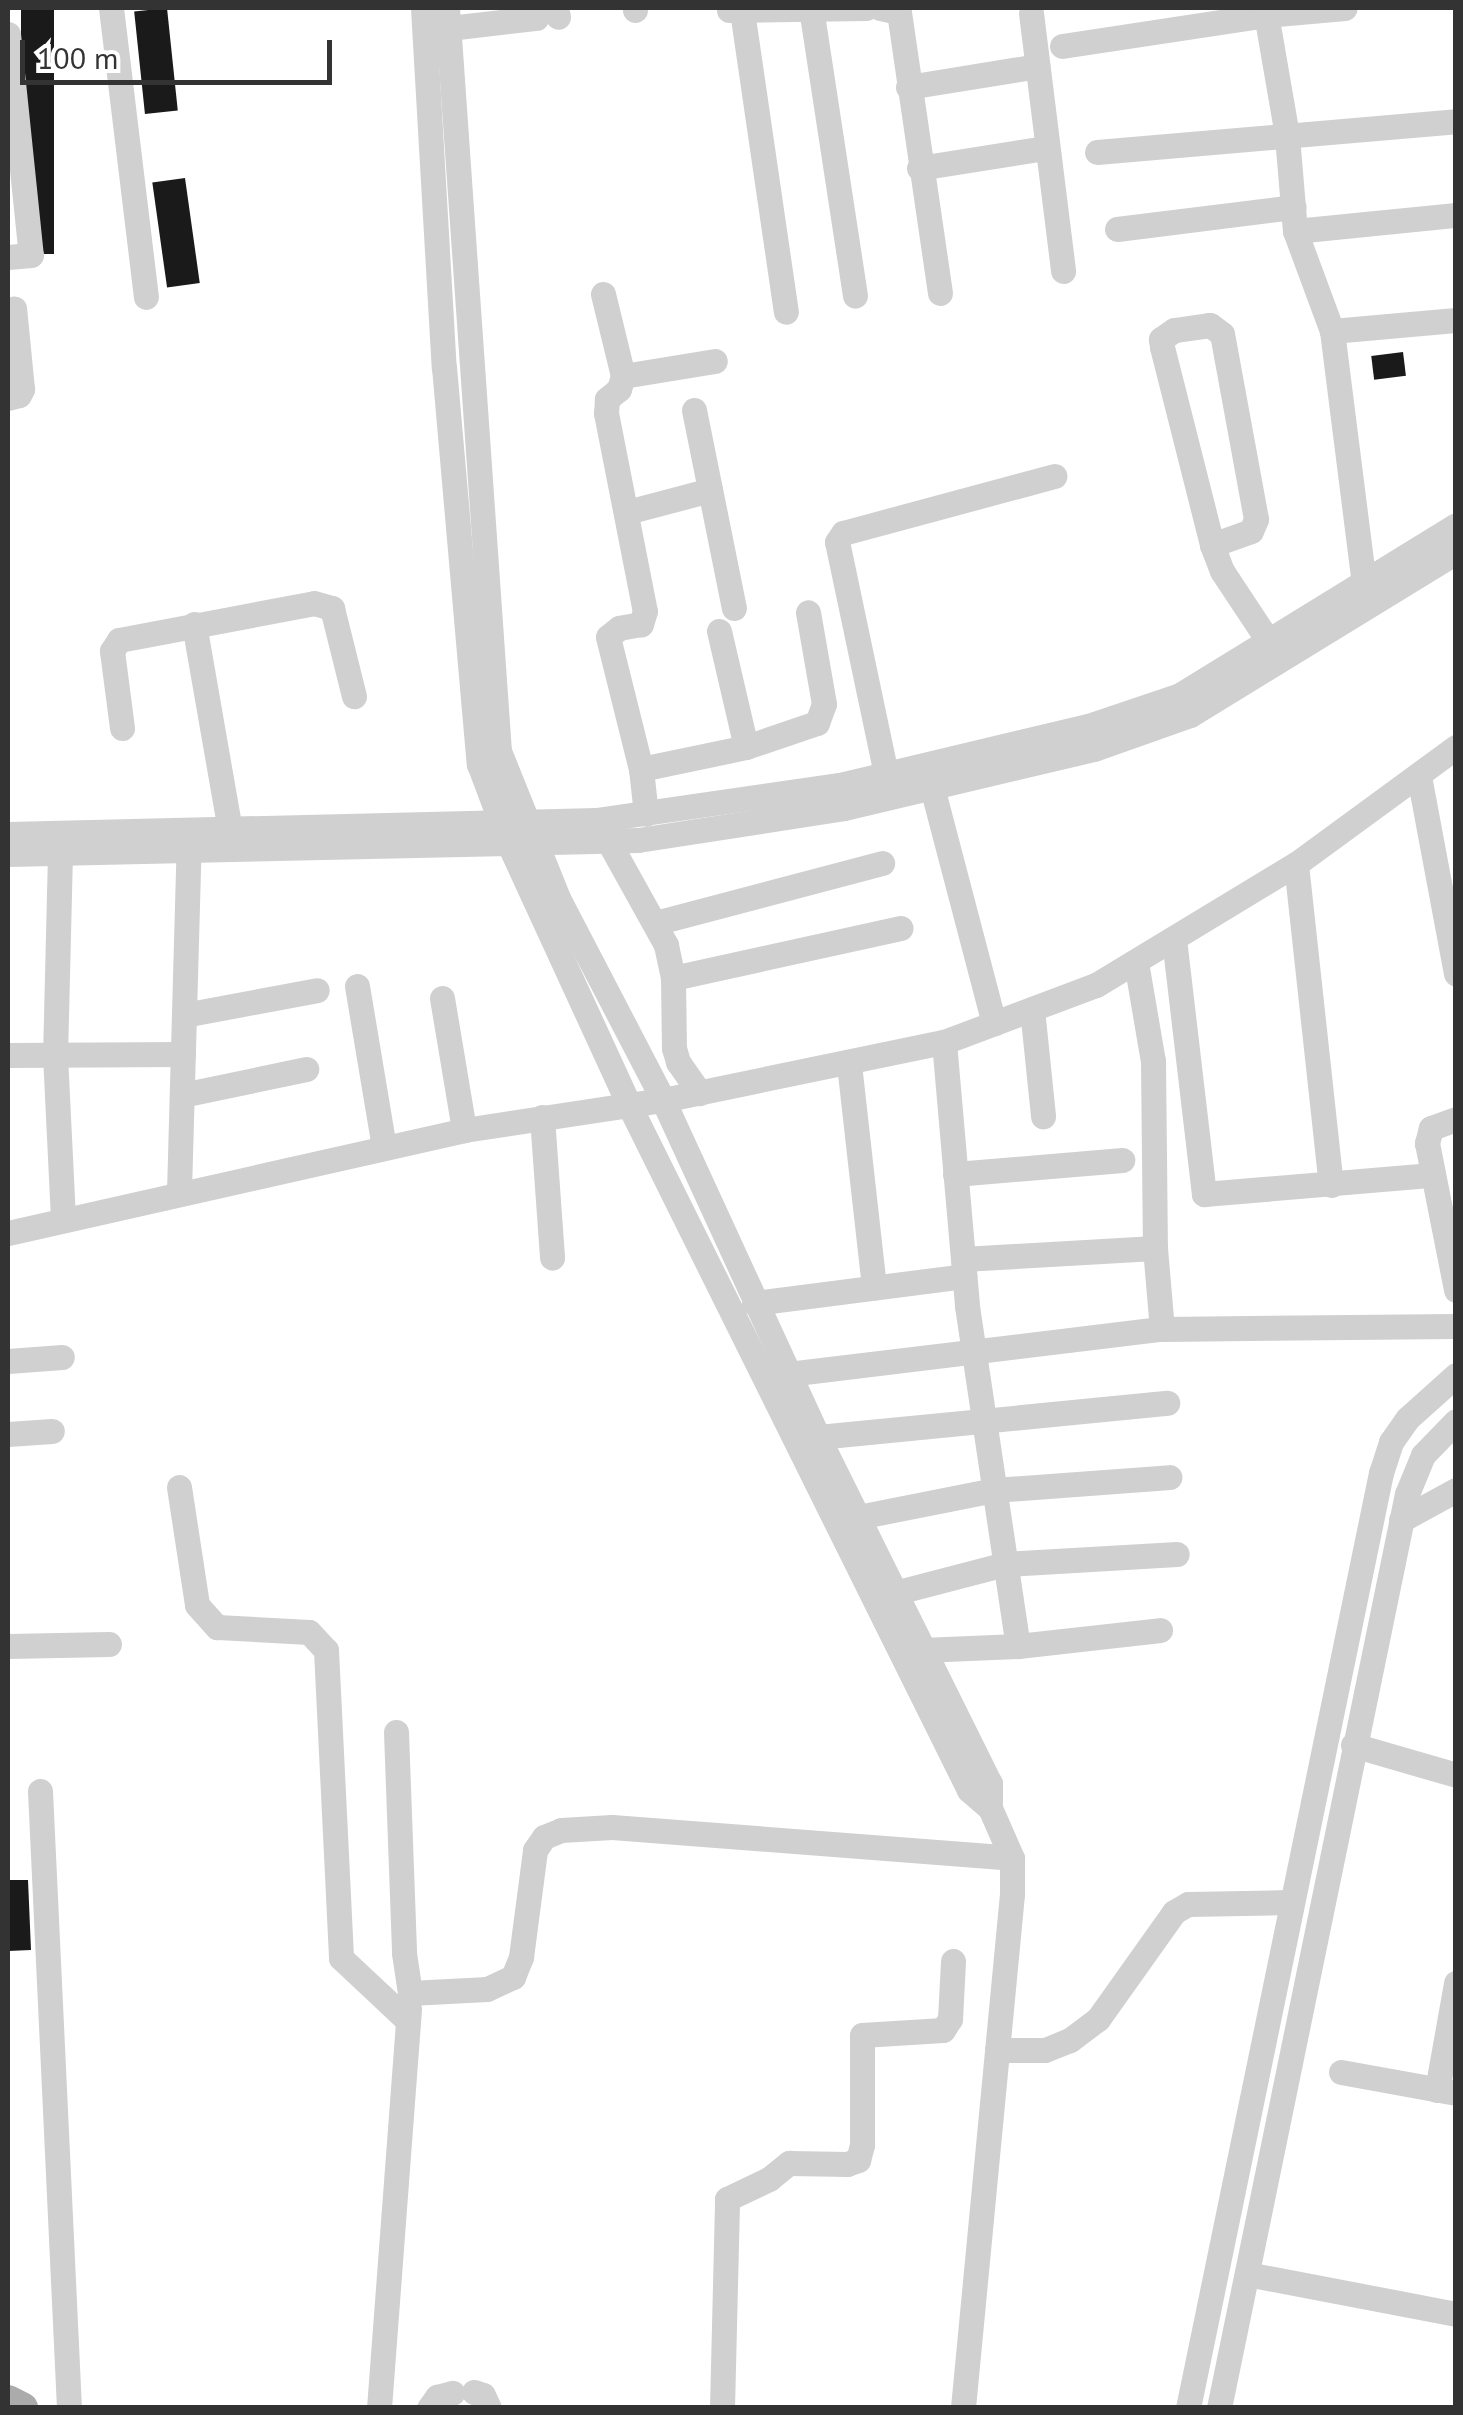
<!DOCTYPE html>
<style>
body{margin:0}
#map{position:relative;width:1463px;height:2415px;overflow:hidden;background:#fff;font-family:"PT Sans",sans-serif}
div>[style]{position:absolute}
.building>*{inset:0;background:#1a1a1a;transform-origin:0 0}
.minor>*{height:25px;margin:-12.5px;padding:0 12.5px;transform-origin:12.5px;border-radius:12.5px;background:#d0d0d0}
.major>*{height:32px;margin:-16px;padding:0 16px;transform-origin:16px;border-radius:16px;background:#ababab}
span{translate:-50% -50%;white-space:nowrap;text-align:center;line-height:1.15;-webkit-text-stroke:10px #fff;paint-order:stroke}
.frame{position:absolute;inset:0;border:10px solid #333;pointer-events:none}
.scale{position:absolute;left:20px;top:40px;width:312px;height:45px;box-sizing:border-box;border:5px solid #333;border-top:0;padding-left:12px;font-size:30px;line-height:35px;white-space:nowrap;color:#333;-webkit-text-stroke:8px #fff;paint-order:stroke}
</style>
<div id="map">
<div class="building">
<div style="left:21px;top:8px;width:33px;height:246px"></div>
<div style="left:167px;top:8px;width:103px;height:33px;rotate:84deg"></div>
<div style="left:185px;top:178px;width:106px;height:33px;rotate:82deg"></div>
<div style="left:1403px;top:352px;width:24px;height:32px;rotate:83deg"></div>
<div style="clip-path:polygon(8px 1880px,28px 1880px,31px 1950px,8px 1951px)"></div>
</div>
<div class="minor">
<div style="left:111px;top:8px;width:291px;rotate:83.1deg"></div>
<div style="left:423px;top:8px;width:360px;rotate:86.7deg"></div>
<div style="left:444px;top:367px;width:399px;rotate:85deg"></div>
<div style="left:479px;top:764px;width:85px;rotate:69.4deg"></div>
<div style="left:509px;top:844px;width:285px;rotate:65.3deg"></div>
<div style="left:628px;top:1103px;width:767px;rotate:63.6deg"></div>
<div style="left:969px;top:1790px;width:28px;rotate:41deg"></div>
<div style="left:990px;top:1808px;width:55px;rotate:66.3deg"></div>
<div style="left:1012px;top:1858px;width:36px;rotate:90deg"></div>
<div style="left:1012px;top:1894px;width:516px;rotate:95.45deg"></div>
<div style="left:447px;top:8px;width:745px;rotate:86deg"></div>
<div style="left:499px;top:751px;width:158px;rotate:68.1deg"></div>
<div style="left:558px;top:898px;width:228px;rotate:62.5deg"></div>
<div style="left:663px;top:1100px;width:371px;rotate:65.3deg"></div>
<div style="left:818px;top:1437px;width:386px;rotate:63.6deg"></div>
<div style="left:990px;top:1783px;width:25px;rotate:90deg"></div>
<div style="left:556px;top:8px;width:9px;rotate:77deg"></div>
<div style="left:635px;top:8px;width:2px;rotate:90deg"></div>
<div style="left:811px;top:8px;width:291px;rotate:81.3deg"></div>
<div style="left:880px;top:8px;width:19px;rotate:12deg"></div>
<div style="left:899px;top:12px;width:284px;rotate:81.7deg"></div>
<div style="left:1265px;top:8px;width:130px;rotate:80.2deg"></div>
<div style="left:1287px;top:136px;width:95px;rotate:85.2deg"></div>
<div style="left:1295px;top:231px;width:107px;rotate:69.7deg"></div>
<div style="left:1332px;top:331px;width:262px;rotate:82.8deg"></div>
<div style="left:729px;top:10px;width:137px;rotate:-0.8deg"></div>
<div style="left:742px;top:11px;width:304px;rotate:81.7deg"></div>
<div style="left:1031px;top:13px;width:260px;rotate:82.9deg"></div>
<div style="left:449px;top:28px;width:88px;rotate:-6.6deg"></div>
<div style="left:8px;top:34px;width:222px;rotate:84.1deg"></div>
<div style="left:31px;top:255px;width:23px;rotate:175deg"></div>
<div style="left:1062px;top:46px;width:206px;rotate:-8.6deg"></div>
<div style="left:1266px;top:15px;width:79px;rotate:-5.1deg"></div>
<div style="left:908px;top:87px;width:131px;rotate:-9.2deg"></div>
<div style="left:1097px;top:152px;width:360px;rotate:-4.9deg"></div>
<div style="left:919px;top:168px;width:128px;rotate:-9deg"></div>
<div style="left:1117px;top:229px;width:178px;rotate:-7.1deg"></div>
<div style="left:1295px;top:231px;width:162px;rotate:-5.7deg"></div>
<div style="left:603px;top:294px;width:84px;rotate:76.3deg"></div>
<div style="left:623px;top:376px;width:14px;rotate:107deg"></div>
<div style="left:619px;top:389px;width:16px;rotate:140deg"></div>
<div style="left:607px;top:399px;width:14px;rotate:94deg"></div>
<div style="left:606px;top:413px;width:202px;rotate:78.9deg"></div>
<div style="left:645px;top:611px;width:14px;rotate:107deg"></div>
<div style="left:641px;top:624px;width:22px;rotate:170deg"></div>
<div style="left:619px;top:628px;width:14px;rotate:141deg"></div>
<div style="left:608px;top:637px;width:136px;rotate:76deg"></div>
<div style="left:641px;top:769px;width:45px;rotate:83.7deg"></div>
<div style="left:1332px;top:331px;width:124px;rotate:-5.1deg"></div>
<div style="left:623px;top:376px;width:93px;rotate:-9.3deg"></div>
<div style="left:8px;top:398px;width:11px;rotate:-15deg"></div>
<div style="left:19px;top:395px;width:7px;rotate:-63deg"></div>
<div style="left:22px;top:389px;width:81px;rotate:-95.6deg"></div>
<div style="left:694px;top:410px;width:202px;rotate:78.6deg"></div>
<div style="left:627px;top:512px;width:86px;rotate:-14.8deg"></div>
<div style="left:1212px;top:545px;width:41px;rotate:-19.7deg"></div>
<div style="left:1251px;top:531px;width:13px;rotate:-67deg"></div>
<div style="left:1256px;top:519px;width:188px;rotate:-100.4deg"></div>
<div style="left:1222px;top:334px;width:15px;rotate:-143deg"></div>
<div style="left:1210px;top:325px;width:36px;rotate:172deg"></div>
<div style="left:1174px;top:330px;width:16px;rotate:145deg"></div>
<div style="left:1161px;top:339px;width:8px;rotate:83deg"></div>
<div style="left:1162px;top:347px;width:204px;rotate:75.8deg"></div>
<div style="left:1212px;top:545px;width:28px;rotate:69deg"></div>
<div style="left:1222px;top:571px;width:85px;rotate:56.5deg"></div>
<div style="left:194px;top:624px;width:220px;rotate:80.1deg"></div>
<div style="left:719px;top:631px;width:119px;rotate:76.9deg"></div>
<div style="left:122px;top:728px;width:78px;rotate:-97.4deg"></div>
<div style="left:112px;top:651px;width:13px;rotate:-58deg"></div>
<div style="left:119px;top:640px;width:198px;rotate:-10.7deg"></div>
<div style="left:314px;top:603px;width:19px;rotate:16deg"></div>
<div style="left:332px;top:608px;width:91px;rotate:76deg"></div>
<div style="left:641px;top:769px;width:107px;rotate:-11.8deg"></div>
<div style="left:746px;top:747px;width:75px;rotate:-18.7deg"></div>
<div style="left:817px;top:723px;width:20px;rotate:-70deg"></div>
<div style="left:824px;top:704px;width:93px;rotate:-99.9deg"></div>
<div style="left:928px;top:772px;width:260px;rotate:75.3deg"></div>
<div style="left:886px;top:774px;width:237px;rotate:-101.9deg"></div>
<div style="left:837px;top:542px;width:11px;rotate:-56deg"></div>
<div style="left:843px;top:533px;width:219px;rotate:-15.1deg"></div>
<div style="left:1419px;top:776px;width:201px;rotate:79.4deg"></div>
<div style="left:601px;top:828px;width:134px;rotate:60.9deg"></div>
<div style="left:666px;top:945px;width:34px;rotate:78deg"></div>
<div style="left:673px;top:978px;width:70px;rotate:89.2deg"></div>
<div style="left:674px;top:1048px;width:15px;rotate:74deg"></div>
<div style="left:678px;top:1062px;width:38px;rotate:55deg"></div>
<div style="left:8px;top:834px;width:588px;rotate:-1.36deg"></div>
<div style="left:596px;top:820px;width:246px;rotate:-8.2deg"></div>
<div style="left:840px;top:785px;width:255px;rotate:-13.4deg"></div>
<div style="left:1088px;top:726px;width:97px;rotate:-18.6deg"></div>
<div style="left:1180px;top:695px;width:324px;rotate:-31.6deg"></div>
<div style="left:60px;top:853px;width:202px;rotate:91.4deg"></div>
<div style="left:55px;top:1055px;width:162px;rotate:87.2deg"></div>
<div style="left:8px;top:854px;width:630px;rotate:-1.27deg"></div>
<div style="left:638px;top:840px;width:208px;rotate:-8.8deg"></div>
<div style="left:844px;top:808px;width:257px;rotate:-13.3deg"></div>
<div style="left:1094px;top:749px;width:102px;rotate:-19.5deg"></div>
<div style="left:1190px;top:715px;width:312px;rotate:-31.5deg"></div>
<div style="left:1296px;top:864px;width:323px;rotate:83.8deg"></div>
<div style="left:655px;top:923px;width:235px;rotate:-14.8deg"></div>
<div style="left:1174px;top:939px;width:257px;rotate:83.3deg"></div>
<div style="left:1204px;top:1194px;width:229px;rotate:-4.8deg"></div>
<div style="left:1136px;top:962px;width:100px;rotate:80.3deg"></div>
<div style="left:1153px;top:1061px;width:187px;rotate:89.4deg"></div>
<div style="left:1155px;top:1248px;width:81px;rotate:85.1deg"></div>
<div style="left:673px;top:978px;width:233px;rotate:-12.4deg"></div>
<div style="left:357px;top:986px;width:163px;rotate:80.5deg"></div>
<div style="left:442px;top:998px;width:134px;rotate:80.5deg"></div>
<div style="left:1032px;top:1009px;width:108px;rotate:84.1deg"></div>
<div style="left:184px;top:1015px;width:135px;rotate:-10.6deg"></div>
<div style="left:944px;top:1042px;width:265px;rotate:85deg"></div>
<div style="left:967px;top:1306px;width:344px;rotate:81.5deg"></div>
<div style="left:8px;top:1055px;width:175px;rotate:-0.3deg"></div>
<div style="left:849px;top:1064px;width:225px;rotate:83.6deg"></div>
<div style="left:182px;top:1095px;width:127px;rotate:-11.8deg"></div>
<div style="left:542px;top:1117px;width:141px;rotate:85.9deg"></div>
<div style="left:1456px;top:1119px;width:27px;rotate:160deg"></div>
<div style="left:1431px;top:1128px;width:16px;rotate:105deg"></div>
<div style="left:1427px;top:1143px;width:150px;rotate:78.8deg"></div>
<div style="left:955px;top:1174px;width:168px;rotate:-4.8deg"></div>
<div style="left:179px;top:1192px;width:355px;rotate:-88.4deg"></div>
<div style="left:8px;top:1233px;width:467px;rotate:-12.7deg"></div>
<div style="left:464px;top:1130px;width:201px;rotate:-8.6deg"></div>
<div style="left:663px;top:1100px;width:287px;rotate:-11.7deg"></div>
<div style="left:944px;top:1042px;width:162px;rotate:-20.6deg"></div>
<div style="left:1096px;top:985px;width:234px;rotate:-31.2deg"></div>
<div style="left:1296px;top:864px;width:198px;rotate:-36.2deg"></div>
<div style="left:963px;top:1259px;width:192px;rotate:-3.3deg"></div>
<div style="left:754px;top:1303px;width:212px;rotate:-7.3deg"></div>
<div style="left:8px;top:1361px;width:54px;rotate:-4.2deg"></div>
<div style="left:788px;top:1374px;width:377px;rotate:-6.9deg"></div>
<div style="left:1162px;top:1329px;width:294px;rotate:-0.6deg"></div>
<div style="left:8px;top:1434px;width:44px;rotate:-3.9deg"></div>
<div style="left:818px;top:1437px;width:351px;rotate:-5.6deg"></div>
<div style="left:179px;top:1487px;width:119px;rotate:81.3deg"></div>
<div style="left:197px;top:1605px;width:30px;rotate:48deg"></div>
<div style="left:217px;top:1627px;width:92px;rotate:3.1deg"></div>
<div style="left:309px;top:1632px;width:25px;rotate:47deg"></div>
<div style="left:326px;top:1650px;width:308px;rotate:87.2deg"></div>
<div style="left:341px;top:1958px;width:92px;rotate:43.2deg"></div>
<div style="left:858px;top:1517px;width:139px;rotate:-11.2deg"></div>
<div style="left:994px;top:1490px;width:176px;rotate:-4.2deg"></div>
<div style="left:1401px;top:1520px;width:63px;rotate:-28.6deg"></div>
<div style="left:894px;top:1593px;width:115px;rotate:-14.6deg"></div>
<div style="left:1005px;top:1564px;width:172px;rotate:-3.3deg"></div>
<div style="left:8px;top:1646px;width:101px;rotate:-1.1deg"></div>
<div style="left:922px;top:1650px;width:96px;rotate:-2.4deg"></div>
<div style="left:1018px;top:1646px;width:143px;rotate:-6.4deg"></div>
<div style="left:396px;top:1732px;width:221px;rotate:87.9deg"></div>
<div style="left:404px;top:1953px;width:40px;rotate:81.5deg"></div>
<div style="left:410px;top:1993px;width:77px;rotate:-3deg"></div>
<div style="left:487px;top:1989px;width:29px;rotate:-25deg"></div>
<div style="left:513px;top:1977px;width:22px;rotate:-68deg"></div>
<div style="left:521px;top:1957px;width:108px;rotate:-82.5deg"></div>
<div style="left:535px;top:1850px;width:16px;rotate:-55deg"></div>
<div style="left:544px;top:1837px;width:18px;rotate:-22deg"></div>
<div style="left:561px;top:1830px;width:51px;rotate:-3.4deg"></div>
<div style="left:612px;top:1827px;width:401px;rotate:4.4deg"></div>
<div style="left:1353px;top:1745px;width:107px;rotate:16.2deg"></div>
<div style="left:40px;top:1791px;width:618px;rotate:87.31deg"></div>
<div style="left:997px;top:2050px;width:48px"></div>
<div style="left:1045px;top:2050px;width:27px;rotate:-22deg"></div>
<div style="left:1070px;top:2040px;width:35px;rotate:-37deg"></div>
<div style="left:1098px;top:2019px;width:131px;rotate:-54.6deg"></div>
<div style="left:1174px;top:1912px;width:16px;rotate:-30deg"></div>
<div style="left:1188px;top:1904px;width:102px;rotate:-1.1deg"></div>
<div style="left:1341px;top:2072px;width:117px;rotate:10.3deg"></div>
<div style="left:1437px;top:2090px;width:109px;rotate:-79.9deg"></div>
<div style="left:1247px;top:2274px;width:213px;rotate:10.8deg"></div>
<div style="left:474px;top:2392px;width:9px;rotate:18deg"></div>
<div style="left:483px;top:2395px;width:14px;rotate:65deg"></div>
<div style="left:379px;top:2408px;width:401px;rotate:-85.7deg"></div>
<div style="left:429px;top:2408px;width:14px;rotate:-54deg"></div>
<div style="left:437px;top:2397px;width:16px;rotate:-15deg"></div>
<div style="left:722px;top:2408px;width:209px;rotate:-88.6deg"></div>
<div style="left:727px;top:2199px;width:47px;rotate:-25.5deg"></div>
<div style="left:769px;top:2179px;width:26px;rotate:-39deg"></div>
<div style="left:789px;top:2163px;width:58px;rotate:1deg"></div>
<div style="left:847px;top:2164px;width:12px;rotate:-20deg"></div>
<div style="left:858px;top:2160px;width:16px;rotate:-75deg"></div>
<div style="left:862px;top:2145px;width:110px;rotate:-90deg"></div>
<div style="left:862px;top:2035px;width:81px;rotate:-3.5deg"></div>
<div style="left:943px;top:2030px;width:13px;rotate:-58deg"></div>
<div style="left:950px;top:2019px;width:58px;rotate:-87deg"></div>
<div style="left:1188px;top:2408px;width:955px;rotate:-78.34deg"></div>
<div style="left:1381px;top:1473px;width:33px;rotate:-72deg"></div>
<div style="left:1391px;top:1442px;width:29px;rotate:-55deg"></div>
<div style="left:1408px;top:1418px;width:64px;rotate:-41.9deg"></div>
<div style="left:1219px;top:2408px;width:933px;rotate:-78.38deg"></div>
<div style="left:1407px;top:1494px;width:42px;rotate:-67.7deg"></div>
<div style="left:1423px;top:1455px;width:47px;rotate:-45.9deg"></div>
</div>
<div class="major">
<div style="left:8px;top:2401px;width:16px;rotate:27deg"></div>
</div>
<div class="frame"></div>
<div class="scale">100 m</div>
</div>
